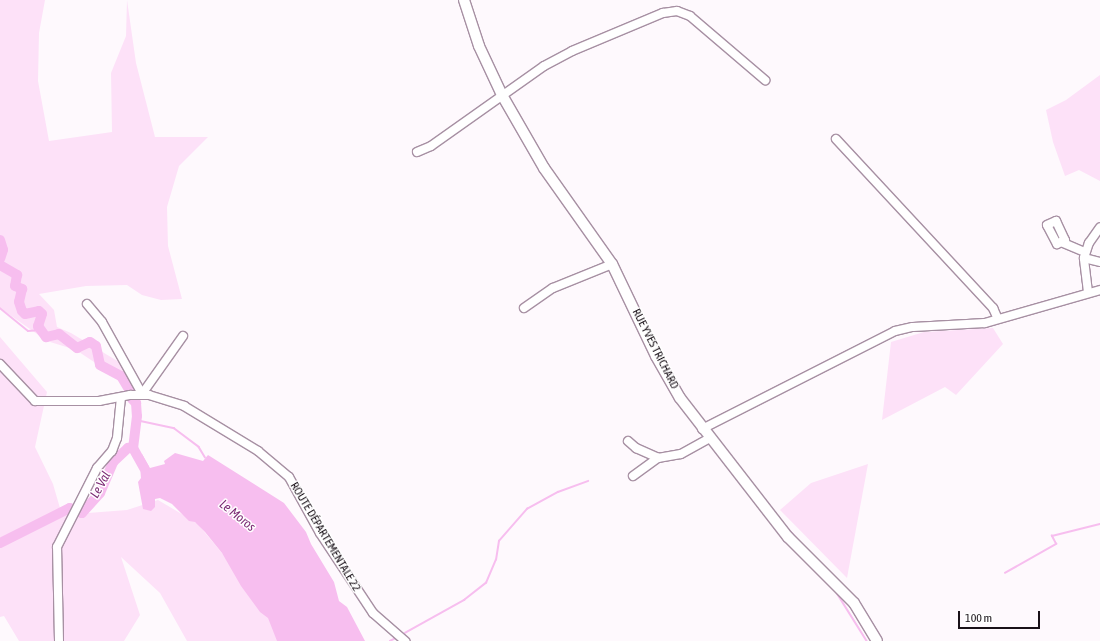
<!DOCTYPE html>
<meta charset="utf-8">
<style>
body{margin:0}
#map{position:relative;width:1100px;height:641px;overflow:hidden;background:#fef9fd;font-family:"Asap Condensed",sans-serif}
div>[style]{position:absolute}
.green>*{inset:0;background:#fde1f8}
.water>*{inset:0;background:#f7beef}
.stream>*{height:1.5px;margin:-0.75px;padding:0 0.75px;transform-origin:0.75px;border-radius:0.75px;background:#f7beef}
.river>*{height:10px;margin:-5px;padding:0 5px;transform-origin:5px;border-radius:5px;background:#f7beef}
.roads{filter:drop-shadow(1px 0 #a790a3) drop-shadow(-1px 0 #a790a3) drop-shadow(0 1px #a790a3) drop-shadow(0 -1px #a790a3)}
.minor>*{height:8px;margin:-4px;padding:0 4px;transform-origin:4px;border-radius:4px;background:#fff}
.major>*{height:10px;margin:-5px;padding:0 5px;transform-origin:5px;border-radius:5px;background:#fff}
span{translate:-50% -50%;white-space:nowrap;text-align:center;line-height:1.15;-webkit-text-stroke:3px #fff;paint-order:stroke}
.street-label{font-size:12px;color:#191118}
.water-label{font-size:13px;color:#7c2c75;font-style:italic}
.scale{position:absolute;left:958px;top:611px;width:82px;height:18px;box-sizing:border-box;border:2px solid #191118;border-top:0;padding-left:5px;font-size:12px;line-height:14px;white-space:nowrap;color:#191118;-webkit-text-stroke:3px #fff;paint-order:stroke}
</style>
<div id="map">
<div class="green">
<div style="clip-path:polygon(0 0,45px 0,39px 33px,38px 81px,49px 141px,112px 132px,111px 73px,126px 36px,127px 0,136px 63px,155px 137px,208px 137px,179px 166px,167px 207px,168px 246px,182px 299px,161px 300px,142px 295px,127px 285px,86px 286px,39px 294px,54px 310px,57px 327px,71px 333px,129px 368px,135px 383px,118px 378px,76px 350px,47px 341px,0 308px)"></div>
<div style="clip-path:polygon(1100px 75px,1100px 181px,1079px 170px,1065px 176px,1053px 142px,1046px 110px,1066px 100px)"></div>
<div style="clip-path:polygon(993px 328px,1003px 344px,956px 395px,945px 387px,882px 420px,891px 342px,924px 332px)"></div>
<div style="clip-path:polygon(0 337px,47px 392px,35px 447px,53px 484px,62px 515px,127px 510px,158px 500px,197px 523px,236px 570px,269px 617px,282px 641px,187px 641px,160px 593px,121px 557px,140px 615px,124px 641px,19px 641px,4px 616px,0 617px)"></div>
<div style="clip-path:polygon(868px 464px,847px 578px,780px 510px,811px 483px)"></div>
</div>
<div class="water">
<div style="clip-path:polygon(175px 453px,203px 461px,208px 455px,284px 503px,306px 532px,311px 544px,334px 582px,339px 601px,347px 607px,365px 641px,277px 641px,268px 618px,260px 612px,241px 586px,222px 553px,205px 532px,195px 522px,189px 521px,172px 504px,160px 498px,155px 499px,155px 507px,151px 511px,143px 509px,138px 482px,141px 478px,139px 455px,142px 454px,150px 468px,165px 464px,164px 461px)"></div>
</div>
<div class="stream">
<div style="left:0;top:308px;width:36px;rotate:39deg"></div>
<div style="left:28px;top:331px;width:16px;rotate:-4deg"></div>
<div style="left:136px;top:420px;width:39px;rotate:12deg"></div>
<div style="left:174px;top:428px;width:31px;rotate:37deg"></div>
<div style="left:199px;top:447px;width:12px;rotate:59deg"></div>
<div style="left:783px;top:523px;width:24px;rotate:48deg"></div>
<div style="left:1005px;top:573px;width:59px;rotate:-29.6deg"></div>
<div style="left:1056px;top:544px;width:9px;rotate:-117deg"></div>
<div style="left:1052px;top:536px;width:49px;rotate:-14deg"></div>
<div style="left:832px;top:574px;width:9px;rotate:54deg"></div>
<div style="left:837px;top:593px;width:57px;rotate:58deg"></div>
<div style="left:405px;top:633px;width:68px;rotate:-29.2deg"></div>
<div style="left:464px;top:600px;width:28px;rotate:-38deg"></div>
<div style="left:486px;top:583px;width:25px;rotate:-67deg"></div>
<div style="left:496px;top:560px;width:19px;rotate:-81deg"></div>
<div style="left:499px;top:541px;width:43px;rotate:-48.8deg"></div>
<div style="left:527px;top:509px;width:35px;rotate:-29deg"></div>
<div style="left:558px;top:492px;width:32px;rotate:-20deg"></div>
<div style="left:390px;top:641px;width:7px;rotate:-27deg"></div>
</div>
<div class="river">
<div style="left:0;top:240px;width:10px;rotate:73deg"></div>
<div style="left:3px;top:250px;width:9px;rotate:108deg"></div>
<div style="left:0;top:265px;width:20px;rotate:30deg"></div>
<div style="left:17px;top:275px;width:11px;rotate:100deg"></div>
<div style="left:15px;top:286px;width:8px;rotate:23deg"></div>
<div style="left:22px;top:289px;width:13px;rotate:103deg"></div>
<div style="left:19px;top:302px;width:9px;rotate:72deg"></div>
<div style="left:22px;top:311px;width:4px;rotate:45deg"></div>
<div style="left:25px;top:314px;width:14px;rotate:-12deg"></div>
<div style="left:39px;top:311px;width:4px;rotate:45deg"></div>
<div style="left:42px;top:314px;width:13px;rotate:108deg"></div>
<div style="left:38px;top:326px;width:14px;rotate:54deg"></div>
<div style="left:46px;top:337px;width:13px;rotate:-13deg"></div>
<div style="left:59px;top:334px;width:23px;rotate:38deg"></div>
<div style="left:77px;top:348px;width:14px;rotate:-25deg"></div>
<div style="left:90px;top:342px;width:7px;rotate:34deg"></div>
<div style="left:96px;top:346px;width:19px;rotate:78deg"></div>
<div style="left:100px;top:365px;width:24px;rotate:28deg"></div>
<div style="left:121px;top:376px;width:17px;rotate:59deg"></div>
<div style="left:132px;top:399px;width:6px;rotate:45deg"></div>
<div style="left:136px;top:403px;width:13px;rotate:86deg"></div>
<div style="left:137px;top:416px;width:32px;rotate:97deg"></div>
<div style="left:133px;top:448px;width:23px;rotate:61deg"></div>
<div style="left:0;top:543px;width:78px;rotate:-26.6deg"></div>
<div style="left:70px;top:508px;width:13px;rotate:23deg"></div>
<div style="left:82px;top:513px;width:27px;rotate:-48deg"></div>
<div style="left:100px;top:493px;width:34px;rotate:-67deg"></div>
<div style="left:113px;top:462px;width:21px;rotate:-43deg"></div>
<div style="left:128px;top:448px;width:5px"></div>
</div>
<div class="roads">
<div class="minor">
<div style="left:836px;top:139px;width:231px;rotate:47.1deg"></div>
<div style="left:993px;top:308px;width:12px;rotate:66deg"></div>
<div style="left:417px;top:152px;width:15px;rotate:-23deg"></div>
<div style="left:431px;top:146px;width:138px;rotate:-35.3deg"></div>
<div style="left:544px;top:66px;width:32px;rotate:-28deg"></div>
<div style="left:572px;top:51px;width:99px;rotate:-22.7deg"></div>
<div style="left:663px;top:13px;width:14px;rotate:-8deg"></div>
<div style="left:677px;top:11px;width:14px;rotate:21deg"></div>
<div style="left:690px;top:16px;width:99px;rotate:40.5deg"></div>
<div style="left:1056px;top:221px;width:21px;rotate:65deg"></div>
<div style="left:1065px;top:240px;width:9px;rotate:153deg"></div>
<div style="left:1057px;top:244px;width:21px;rotate:-118deg"></div>
<div style="left:1047px;top:225px;width:10px;rotate:-24deg"></div>
<div style="left:1061px;top:242px;width:26px;rotate:23deg"></div>
<div style="left:1084px;top:258px;width:16px;rotate:14deg"></div>
<div style="left:1088px;top:292px;width:34px;rotate:-97deg"></div>
<div style="left:1084px;top:258px;width:16px;rotate:-72deg"></div>
<div style="left:1089px;top:243px;width:19px;rotate:-55deg"></div>
<div style="left:87px;top:304px;width:23px;rotate:50deg"></div>
<div style="left:102px;top:322px;width:82px;rotate:60.9deg"></div>
<div style="left:524px;top:308px;width:35px;rotate:-35deg"></div>
<div style="left:553px;top:288px;width:64px;rotate:-22.1deg"></div>
<div style="left:0;top:364px;width:51px;rotate:46.6deg"></div>
<div style="left:35px;top:401px;width:64px"></div>
<div style="left:99px;top:401px;width:32px;rotate:-11deg"></div>
<div style="left:130px;top:395px;width:19px"></div>
<div style="left:149px;top:395px;width:37px;rotate:17deg"></div>
<div style="left:184px;top:406px;width:87px;rotate:31.3deg"></div>
<div style="left:258px;top:451px;width:40px;rotate:40deg"></div>
<div style="left:289px;top:477px;width:64px;rotate:61deg"></div>
<div style="left:320px;top:533px;width:96px;rotate:56.5deg"></div>
<div style="left:373px;top:613px;width:43px;rotate:41.2deg"></div>
<div style="left:142px;top:394px;width:71px;rotate:-54.7deg"></div>
<div style="left:702px;top:429px;width:216px;rotate:-26.9deg"></div>
<div style="left:895px;top:331px;width:18px;rotate:-13deg"></div>
<div style="left:913px;top:327px;width:72px;rotate:-3.2deg"></div>
<div style="left:985px;top:323px;width:120px;rotate:-16deg"></div>
<div style="left:628px;top:441px;width:11px;rotate:41deg"></div>
<div style="left:636px;top:448px;width:24px;rotate:24deg"></div>
<div style="left:658px;top:458px;width:23px;rotate:-10deg"></div>
<div style="left:681px;top:454px;width:33px;rotate:-29deg"></div>
<div style="left:633px;top:476px;width:31px;rotate:-36deg"></div>
<div style="left:59px;top:641px;width:94px;rotate:-91.2deg"></div>
<div style="left:57px;top:547px;width:89px;rotate:-63.1deg"></div>
<div style="left:97px;top:468px;width:23px;rotate:-49deg"></div>
<div style="left:112px;top:451px;width:14px;rotate:-69deg"></div>
<div style="left:117px;top:438px;width:41px;rotate:-84.4deg"></div>
</div>
<div class="major">
<div style="left:464px;top:0;width:48px;rotate:71.9deg"></div>
<div style="left:479px;top:46px;width:54px;rotate:64.9deg"></div>
<div style="left:502px;top:95px;width:84px;rotate:60.1deg"></div>
<div style="left:544px;top:168px;width:118px;rotate:54.7deg"></div>
<div style="left:612px;top:264px;width:102px;rotate:64.4deg"></div>
<div style="left:656px;top:356px;width:48px;rotate:60.3deg"></div>
<div style="left:680px;top:398px;width:176px;rotate:52.2deg"></div>
<div style="left:788px;top:537px;width:93px;rotate:45deg"></div>
<div style="left:854px;top:603px;width:44px;rotate:58.8deg"></div>
</div>
</div>
<div class="street-label">
<span style="left:655px;top:349px;rotate:63deg">RUE YVES TRICHARD</span>
<span style="left:325px;top:537px;rotate:59deg">ROUTE DÉPARTEMENTALE 22</span>
</div>
<div class="water-label">
<span style="left:101px;top:485px;rotate:-61deg">Le Val</span>
<span style="left:237px;top:516px;rotate:39deg">Le Moros</span>
</div>
<div class="scale">100 m</div>
</div>
